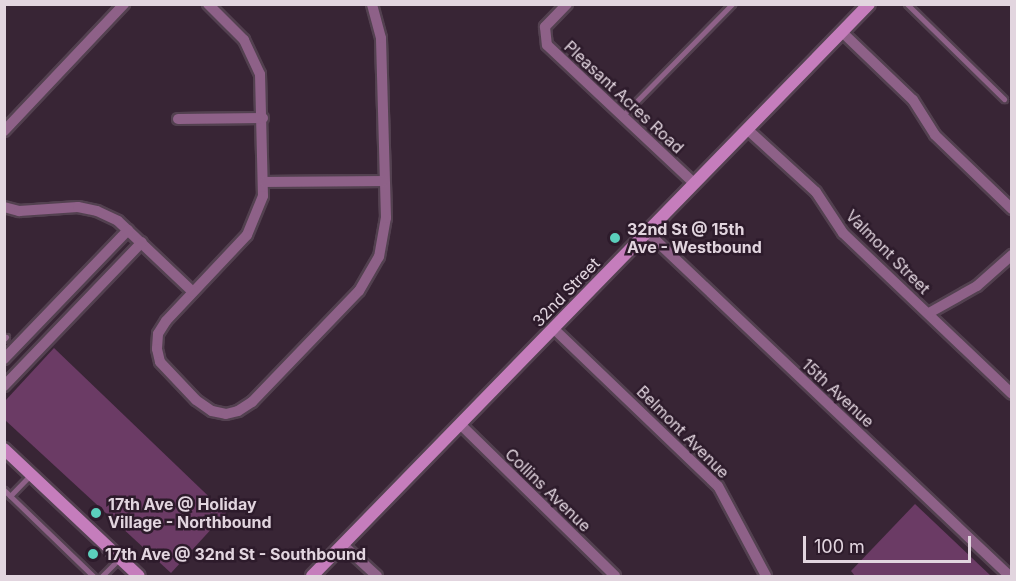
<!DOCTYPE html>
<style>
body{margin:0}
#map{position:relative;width:1016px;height:581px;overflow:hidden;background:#382535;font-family:Inter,sans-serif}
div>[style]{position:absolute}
.green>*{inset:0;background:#6b3b65}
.roads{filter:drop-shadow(2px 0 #534150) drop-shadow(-2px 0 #534150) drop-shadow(0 2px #534150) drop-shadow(0 -2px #534150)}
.lane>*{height:5px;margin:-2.5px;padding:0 2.5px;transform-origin:2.5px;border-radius:2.5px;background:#8e6188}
.street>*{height:10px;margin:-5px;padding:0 5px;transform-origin:5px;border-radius:5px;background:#8e6188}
.secondary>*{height:12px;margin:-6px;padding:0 6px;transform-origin:6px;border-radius:6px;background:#c57dbc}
.dots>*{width:16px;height:16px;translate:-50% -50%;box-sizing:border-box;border:3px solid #2d1b2b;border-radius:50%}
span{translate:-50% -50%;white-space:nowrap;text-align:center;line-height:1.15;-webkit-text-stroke:5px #2d1b2b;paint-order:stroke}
.street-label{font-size:16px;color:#e2d5df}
.poi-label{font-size:16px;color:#e2d5df;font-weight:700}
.left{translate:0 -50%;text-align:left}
.frame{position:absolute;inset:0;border:6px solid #e2d5df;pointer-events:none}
.scale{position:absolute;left:803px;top:536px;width:168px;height:27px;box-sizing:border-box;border:3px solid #e2d5df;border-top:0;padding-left:8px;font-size:18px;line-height:21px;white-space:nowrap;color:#e2d5df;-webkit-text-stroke:4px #2d1b2b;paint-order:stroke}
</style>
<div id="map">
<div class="green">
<div style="clip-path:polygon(54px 348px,226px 513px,171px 573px,5px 420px,5px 401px)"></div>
<div style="clip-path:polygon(915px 504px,991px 576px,855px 576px,851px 571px)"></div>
</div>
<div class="roads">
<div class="lane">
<div style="left:907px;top:4px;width:136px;rotate:44.4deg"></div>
<div style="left:623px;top:115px;width:156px;rotate:-45.5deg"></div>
<div style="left:4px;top:339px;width:3px;rotate:-45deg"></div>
<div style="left:4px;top:490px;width:124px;rotate:44deg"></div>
<div style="left:10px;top:496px;width:29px;rotate:-46deg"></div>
<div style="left:102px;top:576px;width:25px;rotate:-45deg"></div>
</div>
<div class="street">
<div style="left:208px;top:4px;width:51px;rotate:45deg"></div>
<div style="left:244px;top:40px;width:38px;rotate:65deg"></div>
<div style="left:260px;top:74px;width:122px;rotate:88.6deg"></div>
<div style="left:263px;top:196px;width:42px;rotate:112.3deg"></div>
<div style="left:247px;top:235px;width:118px;rotate:133.3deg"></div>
<div style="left:166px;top:321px;width:15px;rotate:122deg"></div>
<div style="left:158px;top:334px;width:15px;rotate:94deg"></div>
<div style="left:157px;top:349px;width:13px;rotate:77deg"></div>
<div style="left:160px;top:362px;width:52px;rotate:46.5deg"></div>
<div style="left:196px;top:400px;width:19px;rotate:35deg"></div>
<div style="left:212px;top:411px;width:14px;rotate:12deg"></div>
<div style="left:226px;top:414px;width:12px;rotate:-14deg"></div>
<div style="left:238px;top:411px;width:17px;rotate:-33deg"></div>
<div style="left:252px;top:402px;width:154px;rotate:-46.1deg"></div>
<div style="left:359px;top:291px;width:39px;rotate:-60deg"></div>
<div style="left:379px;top:257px;width:40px;rotate:-80deg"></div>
<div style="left:386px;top:218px;width:180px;rotate:-91.6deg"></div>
<div style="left:381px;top:38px;width:35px;rotate:-105deg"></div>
<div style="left:567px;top:4px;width:32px;rotate:134deg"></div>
<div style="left:545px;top:27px;width:18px;rotate:84deg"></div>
<div style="left:547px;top:45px;width:202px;rotate:43.2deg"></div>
<div style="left:842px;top:32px;width:98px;rotate:43.8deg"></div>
<div style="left:913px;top:100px;width:41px;rotate:57.8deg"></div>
<div style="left:935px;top:135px;width:107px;rotate:43.9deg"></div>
<div style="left:178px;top:119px;width:85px;rotate:-0.7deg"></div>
<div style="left:747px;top:129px;width:93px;rotate:42.4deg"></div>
<div style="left:816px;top:192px;width:49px;rotate:56.6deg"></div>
<div style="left:843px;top:233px;width:233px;rotate:43.6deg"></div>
<div style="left:4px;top:131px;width:175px;rotate:-46.6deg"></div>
<div style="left:265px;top:182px;width:118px;rotate:-0.5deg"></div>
<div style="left:4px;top:207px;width:16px;rotate:15deg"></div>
<div style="left:19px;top:211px;width:59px;rotate:-3.9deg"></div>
<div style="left:78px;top:207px;width:19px;rotate:12deg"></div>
<div style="left:97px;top:211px;width:23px;rotate:25deg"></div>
<div style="left:118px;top:221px;width:103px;rotate:43.4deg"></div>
<div style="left:647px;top:232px;width:499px;rotate:43.5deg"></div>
<div style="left:929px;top:313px;width:55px;rotate:-29.4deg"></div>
<div style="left:977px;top:286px;width:47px;rotate:-41.5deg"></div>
<div style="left:553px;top:328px;width:228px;rotate:43.8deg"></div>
<div style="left:718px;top:486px;width:102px;rotate:61.9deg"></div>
<div style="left:4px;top:359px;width:179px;rotate:-46.1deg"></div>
<div style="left:4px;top:386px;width:199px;rotate:-46.2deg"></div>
<div style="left:460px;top:424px;width:217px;rotate:44.4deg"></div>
<div style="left:343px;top:545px;width:46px;rotate:42.4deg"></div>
</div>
<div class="secondary">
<div style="left:4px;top:449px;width:185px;rotate:43.3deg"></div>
<div style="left:312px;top:576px;width:798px;rotate:-45.76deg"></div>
</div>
</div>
<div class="dots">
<div style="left:615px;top:238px;background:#5bcebc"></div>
<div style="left:96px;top:513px;background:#5bcebc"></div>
<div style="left:93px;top:554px;background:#5bcebc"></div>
</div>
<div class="street-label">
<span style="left:624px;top:97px;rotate:43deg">Pleasant Acres Road</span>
<span style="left:888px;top:252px;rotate:45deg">Valmont Street</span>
<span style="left:566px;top:292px;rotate:-46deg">32nd Street</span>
<span style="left:838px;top:393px;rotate:43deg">15th Avenue</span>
<span style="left:683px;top:432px;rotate:45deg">Belmont Avenue</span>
<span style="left:548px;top:490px;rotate:44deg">Collins Avenue</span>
</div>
<div class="poi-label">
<span class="left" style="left:627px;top:238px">32nd St @ 15th<br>Ave - Westbound</span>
<span class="left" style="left:108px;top:513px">17th Ave @ Holiday<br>Village - Northbound</span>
<span class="left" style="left:105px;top:554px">17th Ave @ 32nd St - Southbound</span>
</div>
<div class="frame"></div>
<div class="scale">100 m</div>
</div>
